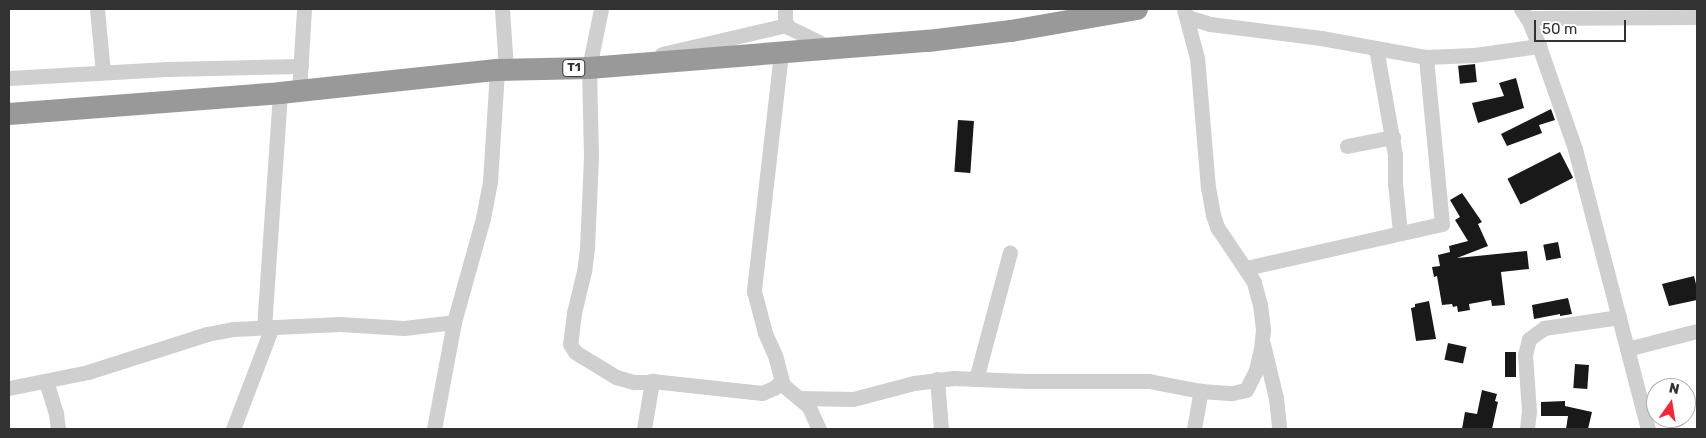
<!DOCTYPE html>
<style>
body{margin:0}
#map{position:relative;width:1706px;height:438px;overflow:hidden;background:#fff;font-family:Rubik,sans-serif}
div>[style]{position:absolute}
.building>*{inset:0;background:#191919;transform-origin:0 0}
.minor>*{height:15px;margin:-7.5px;padding:0 7.5px;transform-origin:7.5px;border-radius:7.5px;background:#cfcfcf}
.highway>*{height:22px;margin:-11px;padding:0 11px;transform-origin:11px;border-radius:11px;background:#999}
span{translate:-50% -50%;white-space:nowrap;text-align:center;line-height:1.15;-webkit-text-stroke:5px #fff;paint-order:stroke}
.shield-label span{padding:1px 4px;background:#fff;border:1px solid;border-radius:4px;-webkit-text-stroke-width:0}
.shield-label{font-size:12px;color:#323232;font-weight:700}
.frame{position:absolute;inset:0;border:10px solid #323232;pointer-events:none}
.north{position:absolute;left:1646px;top:378px;width:50px;height:50px;box-sizing:border-box;background:#fff;border:1px solid #adadad;border-radius:50%;rotate:13deg;font-size:14px;font-weight:700;line-height:20px;text-align:center;color:#323232}
.north::after{content:'';display:block;margin:auto;width:18px;height:22px;background:#f62634;clip-path:polygon(50% 0,100% 100%,50% 72%,0 100%)}
.scale{position:absolute;left:1534px;top:20px;width:92px;height:22px;box-sizing:border-box;border:2px solid #323232;border-top:0;padding-left:6px;font-size:15px;line-height:18px;white-space:nowrap;color:#323232;-webkit-text-stroke:4px #fff;paint-order:stroke}
</style>
<div id="map">
<div class="building">
<div style="left:1475px;top:64px;width:18px;height:17px;rotate:84deg"></div>
<div style="clip-path:polygon(1516px 78px,1524px 108px,1478px 123px,1472px 103px,1504px 96px,1499px 83px)"></div>
<div style="clip-path:polygon(1551px 109px,1555px 120px,1539px 125px,1542px 133px,1507px 146px,1501px 134px)"></div>
<div style="left:958px;top:120px;width:16px;height:52px;rotate:4deg"></div>
<div style="left:1560px;top:152px;width:29px;height:59px;rotate:63deg"></div>
<div style="clip-path:polygon(1462px 193px,1482px 222px,1478px 224px,1488px 246px,1457px 258px,1527px 251px,1529px 269px,1501px 272px,1505px 305px,1492px 306px,1491px 300px,1469px 304px,1470px 310px,1458px 312px,1457px 306px,1453px 307px,1452px 304px,1442px 305px,1437px 276px,1434px 277px,1432px 267px,1440px 266px,1438px 255px,1450px 252px,1449px 246px,1468px 241px,1455px 220px,1460px 217px,1450px 200px)"></div>
<div style="left:1558px;top:242px;width:16px;height:15px;rotate:79deg"></div>
<div style="clip-path:polygon(1694px 276px,1697px 288px,1697px 300px,1669px 306px,1662px 284px)"></div>
<div style="clip-path:polygon(1568px 298px,1572px 314px,1560px 316px,1560px 314px,1534px 319px,1532px 305px)"></div>
<div style="clip-path:polygon(1429px 301px,1436px 339px,1416px 341px,1411px 308px,1415px 307px,1415px 304px)"></div>
<div style="left:1448px;top:343px;width:19px;height:17px;rotate:12deg"></div>
<div style="left:1505px;top:352px;width:11px;height:25px"></div>
<div style="left:1575px;top:364px;width:14px;height:24px;rotate:4deg"></div>
<div style="clip-path:polygon(1482px 390px,1497px 394px,1495px 401px,1498px 402px,1492px 429px,1462px 429px,1465px 412px,1477px 414px)"></div>
<div style="clip-path:polygon(1565px 401px,1565px 406px,1592px 412px,1588px 429px,1566px 429px,1568px 416px,1541px 416px,1541px 402px)"></div>
</div>
<div class="minor">
<div style="left:97px;top:9px;width:63px;rotate:84.6deg"></div>
<div style="left:502px;top:9px;width:60px;rotate:86.2deg"></div>
<div style="left:601px;top:9px;width:60px;rotate:101.5deg"></div>
<div style="left:589px;top:68px;width:89px;rotate:88.7deg"></div>
<div style="left:591px;top:157px;width:91px;rotate:92.5deg"></div>
<div style="left:587px;top:248px;width:23px;rotate:97deg"></div>
<div style="left:584px;top:271px;width:43px;rotate:103.4deg"></div>
<div style="left:574px;top:313px;width:31px;rotate:97deg"></div>
<div style="left:570px;top:344px;width:9px;rotate:58deg"></div>
<div style="left:575px;top:352px;width:48px;rotate:31.4deg"></div>
<div style="left:616px;top:377px;width:19px;rotate:16deg"></div>
<div style="left:634px;top:382px;width:17px"></div>
<div style="left:785px;top:9px;width:12px;rotate:90deg"></div>
<div style="left:785px;top:21px;width:7px;rotate:63deg"></div>
<div style="left:788px;top:27px;width:46px;rotate:26deg"></div>
<div style="left:1521px;top:9px;width:14px;rotate:56deg"></div>
<div style="left:1529px;top:21px;width:27px;rotate:68deg"></div>
<div style="left:1539px;top:46px;width:109px;rotate:70.7deg"></div>
<div style="left:1575px;top:149px;width:289px;rotate:75.4deg"></div>
<div style="left:1187px;top:17px;width:24px;rotate:17deg"></div>
<div style="left:1210px;top:24px;width:112px;rotate:7.2deg"></div>
<div style="left:1321px;top:38px;width:107px;rotate:10.3deg"></div>
<div style="left:1426px;top:57px;width:48px;rotate:-2.4deg"></div>
<div style="left:1474px;top:55px;width:66px;rotate:-7.9deg"></div>
<div style="left:1527px;top:18px;width:170px;rotate:-0.3deg"></div>
<div style="left:1376px;top:48px;width:109px;rotate:79.9deg"></div>
<div style="left:1395px;top:155px;width:28px;rotate:90deg"></div>
<div style="left:1395px;top:183px;width:49px;rotate:84.2deg"></div>
<div style="left:781px;top:53px;width:240px;rotate:96.5deg"></div>
<div style="left:754px;top:291px;width:43px;rotate:75.3deg"></div>
<div style="left:765px;top:333px;width:24px;rotate:66deg"></div>
<div style="left:775px;top:355px;width:31px;rotate:75deg"></div>
<div style="left:783px;top:385px;width:34px;rotate:40deg"></div>
<div style="left:809px;top:407px;width:24px;rotate:66deg"></div>
<div style="left:662px;top:54px;width:128px;rotate:-13.1deg"></div>
<div style="left:9px;top:78px;width:158px;rotate:-3.3deg"></div>
<div style="left:167px;top:69px;width:134px;rotate:-1.3deg"></div>
<div style="left:299px;top:91px;width:82px;rotate:-86.5deg"></div>
<div style="left:1347px;top:146px;width:47px;rotate:-11.1deg"></div>
<div style="left:1246px;top:268px;width:201px;rotate:-12.7deg"></div>
<div style="left:1442px;top:224px;width:168px;rotate:-95.5deg"></div>
<div style="left:264px;top:328px;width:236px;rotate:-86.1deg"></div>
<div style="left:1263px;top:344px;width:56px;rotate:76.5deg"></div>
<div style="left:1276px;top:398px;width:31px;rotate:84deg"></div>
<div style="left:1627px;top:349px;width:72px;rotate:-14.4deg"></div>
<div style="left:937px;top:379px;width:50px;rotate:85.4deg"></div>
<div style="left:976px;top:379px;width:131px;rotate:-75deg"></div>
<div style="left:46px;top:381px;width:34px;rotate:73deg"></div>
<div style="left:56px;top:413px;width:16px;rotate:83deg"></div>
<div style="left:9px;top:388px;width:81px;rotate:-11.4deg"></div>
<div style="left:88px;top:372px;width:125px;rotate:-17.7deg"></div>
<div style="left:207px;top:334px;width:26px;rotate:-11deg"></div>
<div style="left:233px;top:329px;width:107px;rotate:-2.7deg"></div>
<div style="left:340px;top:324px;width:64px;rotate:3.6deg"></div>
<div style="left:404px;top:328px;width:50px;rotate:-6.8deg"></div>
<div style="left:800px;top:398px;width:53px;rotate:1.1deg"></div>
<div style="left:853px;top:399px;width:63px;rotate:-14.7deg"></div>
<div style="left:914px;top:383px;width:40px;rotate:-7.1deg"></div>
<div style="left:954px;top:378px;width:72px;rotate:2.4deg"></div>
<div style="left:1026px;top:381px;width:123px"></div>
<div style="left:1149px;top:381px;width:53px;rotate:10.9deg"></div>
<div style="left:1201px;top:391px;width:31px;rotate:4deg"></div>
<div style="left:1232px;top:393px;width:14px;rotate:-12deg"></div>
<div style="left:1246px;top:390px;width:22px;rotate:-63deg"></div>
<div style="left:1256px;top:370px;width:22px;rotate:-77deg"></div>
<div style="left:1261px;top:349px;width:20px;rotate:-84deg"></div>
<div style="left:1263px;top:329px;width:24px;rotate:-97deg"></div>
<div style="left:1260px;top:305px;width:24px;rotate:-105deg"></div>
<div style="left:1254px;top:282px;width:66px;rotate:-123.9deg"></div>
<div style="left:1217px;top:227px;width:13px;rotate:-108deg"></div>
<div style="left:1213px;top:215px;width:27px;rotate:-100deg"></div>
<div style="left:1208px;top:188px;width:130px;rotate:-94.8deg"></div>
<div style="left:1197px;top:58px;width:51px;rotate:-104.9deg"></div>
<div style="left:233px;top:429px;width:109px;rotate:-69.1deg"></div>
<div style="left:434px;top:429px;width:109px;rotate:-79.4deg"></div>
<div style="left:454px;top:322px;width:108px;rotate:-74.4deg"></div>
<div style="left:483px;top:218px;width:37px;rotate:-79deg"></div>
<div style="left:490px;top:182px;width:112px;rotate:-86.4deg"></div>
<div style="left:644px;top:429px;width:49px;rotate:-80.5deg"></div>
<div style="left:652px;top:381px;width:111px;rotate:6.2deg"></div>
<div style="left:762px;top:393px;width:13px;rotate:-23deg"></div>
<div style="left:774px;top:388px;width:10px;rotate:-45deg"></div>
<div style="left:1194px;top:429px;width:39px;rotate:-80deg"></div>
<div style="left:1527px;top:429px;width:18px;rotate:-84deg"></div>
<div style="left:1529px;top:411px;width:56px;rotate:-94.1deg"></div>
<div style="left:1525px;top:355px;width:16px;rotate:-76deg"></div>
<div style="left:1529px;top:339px;width:19px;rotate:-36deg"></div>
<div style="left:1544px;top:328px;width:76px;rotate:-8.3deg"></div>
</div>
<div class="highway">
<div style="left:9px;top:114px;width:272px;rotate:-4.4deg"></div>
<div style="left:280px;top:93px;width:218px;rotate:-6.1deg"></div>
<div style="left:497px;top:70px;width:92px;rotate:-1.2deg"></div>
<div style="left:589px;top:68px;width:340px;rotate:-4.6deg"></div>
<div style="left:928px;top:41px;width:84px;rotate:-6.9deg"></div>
<div style="left:1011px;top:31px;width:128px;rotate:-9.9deg"></div>
</div>
<div class="shield-label">
<span style="left:574px;top:68px">T1</span>
</div>
<div class="frame"></div>
<div class="north">N</div>
<div class="scale">50 m</div>
</div>
